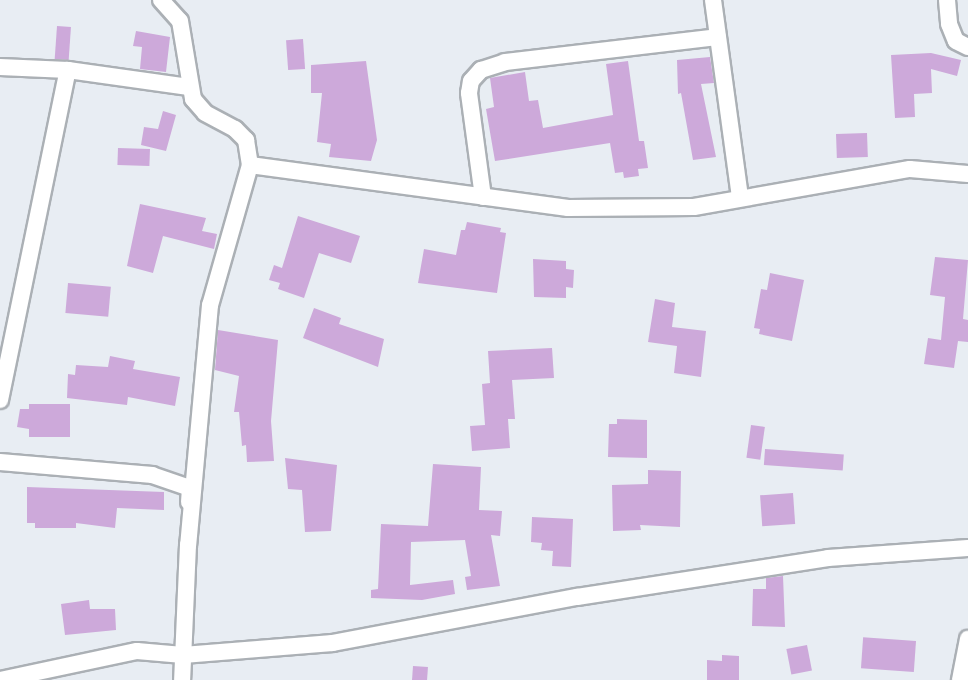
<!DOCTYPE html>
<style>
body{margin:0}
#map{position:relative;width:968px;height:680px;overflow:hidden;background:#e8edf3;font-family:"Source Sans 3",sans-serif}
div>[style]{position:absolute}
.building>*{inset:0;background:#cda9da;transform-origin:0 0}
.roads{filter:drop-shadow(2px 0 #abb0b5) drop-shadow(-2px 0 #abb0b5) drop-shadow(0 2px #abb0b5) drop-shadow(0 -2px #abb0b5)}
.minor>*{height:16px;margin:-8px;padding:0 8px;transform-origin:8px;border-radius:8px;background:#fff}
span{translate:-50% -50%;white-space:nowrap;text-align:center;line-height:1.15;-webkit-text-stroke:4.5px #f6faff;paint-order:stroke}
</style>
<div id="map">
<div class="building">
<div style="left:57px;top:26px;width:14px;height:33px;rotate:4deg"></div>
<div style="clip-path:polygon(136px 31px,170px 37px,166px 72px,140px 69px,142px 47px,133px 46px)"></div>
<div style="left:303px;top:39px;width:30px;height:17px;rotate:86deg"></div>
<div style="clip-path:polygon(931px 53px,961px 60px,957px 76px,931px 69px,932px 93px,914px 94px,915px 117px,895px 118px,891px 55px)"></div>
<div style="clip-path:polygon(710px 57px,714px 83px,701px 84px,716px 157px,693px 160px,681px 93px,678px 94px,677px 60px)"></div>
<div style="clip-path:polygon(366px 61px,377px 140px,371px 161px,329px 157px,331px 144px,317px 142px,322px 93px,311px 93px,311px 65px)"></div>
<div style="clip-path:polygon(628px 61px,639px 141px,644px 141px,648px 168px,638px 169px,639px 176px,624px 178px,623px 172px,615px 173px,610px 143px,495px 161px,486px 109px,494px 107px,490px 78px,525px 72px,529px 101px,538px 100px,543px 128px,613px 115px,606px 64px)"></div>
<div style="clip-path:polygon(163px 111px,176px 115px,166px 151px,141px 145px,144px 127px,158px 129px)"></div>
<div style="left:867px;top:133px;width:24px;height:31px;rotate:88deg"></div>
<div style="left:118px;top:148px;width:32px;height:17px;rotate:2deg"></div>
<div style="clip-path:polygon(140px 204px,206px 218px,202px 231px,217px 234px,214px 249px,163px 236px,153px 273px,127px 266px)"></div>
<div style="clip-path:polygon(298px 216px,360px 236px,351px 263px,319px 253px,304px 298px,278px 289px,280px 283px,269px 280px,274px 265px,282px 268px)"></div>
<div style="clip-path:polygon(467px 222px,501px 228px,500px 232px,506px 233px,497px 293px,418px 283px,424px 249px,456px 255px,461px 230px,465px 230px)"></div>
<div style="clip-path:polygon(935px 257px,968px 260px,963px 319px,968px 320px,968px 342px,958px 341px,954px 368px,924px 364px,928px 338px,941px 340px,945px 297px,930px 295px)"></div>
<div style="clip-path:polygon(533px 259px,566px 261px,566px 269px,574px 270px,573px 288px,566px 287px,566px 298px,534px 297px)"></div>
<div style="clip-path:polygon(770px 273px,804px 280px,792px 341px,759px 334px,760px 329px,754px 328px,761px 289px,767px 290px)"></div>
<div style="left:68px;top:283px;width:43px;height:30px;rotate:5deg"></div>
<div style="clip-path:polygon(655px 299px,675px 303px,672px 327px,706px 331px,701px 377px,674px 373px,677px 346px,648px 342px)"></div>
<div style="clip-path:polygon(314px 308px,341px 318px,339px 324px,384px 339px,378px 367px,303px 338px)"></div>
<div style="clip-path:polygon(218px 330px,278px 340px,271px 421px,274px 461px,247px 462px,246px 445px,242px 446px,239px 412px,234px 412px,239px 376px,215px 370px)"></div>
<div style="clip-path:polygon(552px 348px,554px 378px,512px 380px,515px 419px,508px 419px,510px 448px,472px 451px,470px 426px,485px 425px,482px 384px,490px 383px,488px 351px)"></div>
<div style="clip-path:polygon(110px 356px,135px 361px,133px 369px,180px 377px,175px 406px,128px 397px,127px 405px,67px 398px,68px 374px,75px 375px,76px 365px,108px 367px)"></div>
<div style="clip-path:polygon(29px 404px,70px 404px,70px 437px,29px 437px,29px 429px,17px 427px,20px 409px,29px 409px)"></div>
<div style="clip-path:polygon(617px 419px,647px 420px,647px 458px,608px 457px,609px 424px,617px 424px)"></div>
<div style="left:751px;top:425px;width:14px;height:33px;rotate:8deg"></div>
<div style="left:765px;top:449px;width:79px;height:16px;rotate:4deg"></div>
<div style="clip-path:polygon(285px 458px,337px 465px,331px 531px,305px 532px,302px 490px,288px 489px)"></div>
<div style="clip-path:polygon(433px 464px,481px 467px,479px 510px,502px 511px,500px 536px,491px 535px,500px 586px,467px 590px,465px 577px,471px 576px,465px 540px,411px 542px,410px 585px,453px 580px,455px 594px,422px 600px,371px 598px,371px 590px,378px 589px,381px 524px,428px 526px)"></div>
<div style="clip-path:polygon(648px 470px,681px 471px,680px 527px,640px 525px,641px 530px,613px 531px,612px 485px,648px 484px)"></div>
<div style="clip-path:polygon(27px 487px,164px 492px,164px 510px,117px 508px,115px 528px,76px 523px,76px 528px,35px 528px,35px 523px,27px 523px)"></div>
<div style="left:793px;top:493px;width:31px;height:33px;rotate:86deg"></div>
<div style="clip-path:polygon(532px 517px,573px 519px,571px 567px,552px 566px,553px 551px,541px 550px,542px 543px,531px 542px)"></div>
<div style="clip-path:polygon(783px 576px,785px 627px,752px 626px,753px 589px,766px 589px,766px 578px)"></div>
<div style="clip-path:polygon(89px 600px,90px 609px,115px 609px,116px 630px,65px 635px,61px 604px)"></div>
<div style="left:916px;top:641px;width:31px;height:53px;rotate:94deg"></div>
<div style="left:807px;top:645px;width:26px;height:21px;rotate:79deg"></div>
<div style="clip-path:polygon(722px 655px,739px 656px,739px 680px,707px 680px,707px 660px,722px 661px)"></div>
<div style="left:413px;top:666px;width:15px;height:14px;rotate:4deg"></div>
</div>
<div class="roads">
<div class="minor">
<div style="left:161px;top:0;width:28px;rotate:48deg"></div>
<div style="left:180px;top:21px;width:79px;rotate:80.5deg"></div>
<div style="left:193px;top:99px;width:18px;rotate:49deg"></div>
<div style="left:205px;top:113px;width:34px;rotate:28deg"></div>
<div style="left:235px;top:129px;width:16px;rotate:45deg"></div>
<div style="left:246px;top:140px;width:25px;rotate:81deg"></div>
<div style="left:250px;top:165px;width:146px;rotate:105.9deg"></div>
<div style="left:210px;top:305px;width:241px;rotate:95.2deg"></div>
<div style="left:188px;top:545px;width:135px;rotate:92.5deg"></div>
<div style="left:713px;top:0;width:200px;rotate:82.2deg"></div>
<div style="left:947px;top:0;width:24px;rotate:85deg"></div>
<div style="left:949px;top:24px;width:18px;rotate:68deg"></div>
<div style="left:956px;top:41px;width:13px;rotate:27deg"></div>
<div style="left:0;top:67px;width:68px;rotate:2.5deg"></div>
<div style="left:68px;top:70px;width:122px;rotate:8deg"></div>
<div style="left:250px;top:165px;width:321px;rotate:7.7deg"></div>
<div style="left:568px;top:208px;width:126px;rotate:-0.5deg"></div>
<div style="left:694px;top:207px;width:219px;rotate:-10deg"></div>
<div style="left:910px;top:169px;width:58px;rotate:4.9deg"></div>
<div style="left:483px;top:197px;width:105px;rotate:-97.7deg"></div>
<div style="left:469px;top:93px;width:12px;rotate:-81deg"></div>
<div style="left:471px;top:81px;width:15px;rotate:-48deg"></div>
<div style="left:481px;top:70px;width:25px;rotate:-18deg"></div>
<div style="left:505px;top:62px;width:214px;rotate:-6.7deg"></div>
<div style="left:0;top:400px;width:337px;rotate:-78.4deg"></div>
<div style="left:0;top:462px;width:153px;rotate:4.9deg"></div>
<div style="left:152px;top:475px;width:40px;rotate:18.9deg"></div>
<div style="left:190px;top:488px;width:14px;rotate:94deg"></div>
<div style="left:0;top:680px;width:140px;rotate:-12deg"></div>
<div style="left:137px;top:651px;width:46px;rotate:5deg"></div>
<div style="left:183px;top:655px;width:150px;rotate:-4.6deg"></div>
<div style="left:333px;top:643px;width:248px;rotate:-10.7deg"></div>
<div style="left:577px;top:597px;width:254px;rotate:-8.8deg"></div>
<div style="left:828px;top:558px;width:140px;rotate:-4.1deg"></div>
<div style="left:960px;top:680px;width:42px;rotate:-79deg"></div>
</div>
</div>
</div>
